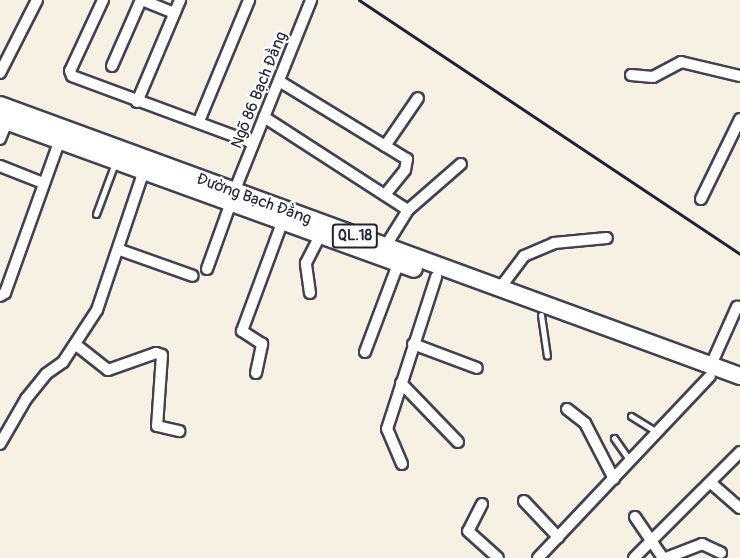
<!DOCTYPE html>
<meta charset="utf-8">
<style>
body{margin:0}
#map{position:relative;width:740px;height:558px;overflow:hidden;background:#f7f1e3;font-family:Pangolin,sans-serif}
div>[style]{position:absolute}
.roads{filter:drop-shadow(2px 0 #424154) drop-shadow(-2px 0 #424154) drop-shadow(0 2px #424154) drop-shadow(0 -2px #424154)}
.service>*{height:5px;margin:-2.5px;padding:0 2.5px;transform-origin:2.5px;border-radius:2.5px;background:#fff}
.minor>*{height:10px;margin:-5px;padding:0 5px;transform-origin:5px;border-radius:5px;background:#fff}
.trunk>*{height:16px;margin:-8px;padding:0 8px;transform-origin:8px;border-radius:8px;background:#fff}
.rail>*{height:3px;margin:-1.5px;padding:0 1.5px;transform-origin:1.5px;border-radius:1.5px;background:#22223b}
span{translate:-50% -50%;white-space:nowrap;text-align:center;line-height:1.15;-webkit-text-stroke:4.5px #fff;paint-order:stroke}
.shield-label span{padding:2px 4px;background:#fff;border:2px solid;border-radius:4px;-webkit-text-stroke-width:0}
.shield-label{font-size:15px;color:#22223b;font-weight:700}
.street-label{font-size:16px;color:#22223b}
</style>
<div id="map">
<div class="roads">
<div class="service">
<div style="left:96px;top:214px;width:54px;rotate:-69.6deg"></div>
<div style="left:541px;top:315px;width:41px;rotate:81.7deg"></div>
<div style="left:631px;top:416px;width:31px;rotate:32deg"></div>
<div style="left:614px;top:438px;width:28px;rotate:55deg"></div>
</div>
<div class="minor">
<div style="left:103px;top:0;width:78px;rotate:114.9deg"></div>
<div style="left:70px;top:71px;width:5px;rotate:68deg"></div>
<div style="left:72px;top:76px;width:193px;rotate:20.3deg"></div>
<div style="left:142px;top:0;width:35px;rotate:22deg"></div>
<div style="left:112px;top:66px;width:72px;rotate:-66.3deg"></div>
<div style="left:0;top:73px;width:82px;rotate:-63.1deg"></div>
<div style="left:631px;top:75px;width:22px;rotate:5deg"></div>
<div style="left:653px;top:77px;width:32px;rotate:-28deg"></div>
<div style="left:681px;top:62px;width:61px;rotate:13.3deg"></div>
<div style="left:279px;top:81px;width:150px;rotate:31.4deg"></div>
<div style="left:407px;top:159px;width:11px;rotate:100deg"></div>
<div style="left:405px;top:170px;width:32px;rotate:129deg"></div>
<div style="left:137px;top:102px;width:111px;rotate:-67.1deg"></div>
<div style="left:264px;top:117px;width:171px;rotate:32.9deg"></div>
<div style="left:199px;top:121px;width:131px;rotate:-67.5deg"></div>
<div style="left:0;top:139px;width:18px;rotate:-68deg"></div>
<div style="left:385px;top:146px;width:58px;rotate:-55.5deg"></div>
<div style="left:0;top:166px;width:46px;rotate:21.6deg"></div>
<div style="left:234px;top:192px;width:207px;rotate:-68.1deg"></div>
<div style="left:701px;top:199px;width:89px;rotate:-64deg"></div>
<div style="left:385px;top:247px;width:44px;rotate:-58.1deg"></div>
<div style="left:408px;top:210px;width:70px;rotate:-41deg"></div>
<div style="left:120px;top:250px;width:77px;rotate:19.6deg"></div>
<div style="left:207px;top:269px;width:68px;rotate:-70.2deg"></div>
<div style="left:500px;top:288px;width:40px;rotate:-53deg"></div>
<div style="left:524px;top:256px;width:33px;rotate:-23deg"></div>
<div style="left:554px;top:243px;width:53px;rotate:-5.4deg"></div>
<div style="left:310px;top:293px;width:30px;rotate:-98deg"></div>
<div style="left:306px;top:263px;width:29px;rotate:-63deg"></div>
<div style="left:0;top:296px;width:6px;rotate:-31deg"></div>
<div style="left:5px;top:293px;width:160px;rotate:-70.3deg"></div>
<div style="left:75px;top:344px;width:42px;rotate:38.2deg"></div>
<div style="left:108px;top:370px;width:51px;rotate:-19.5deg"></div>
<div style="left:156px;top:353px;width:6px;rotate:18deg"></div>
<div style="left:162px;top:355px;width:71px;rotate:94deg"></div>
<div style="left:157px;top:426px;width:23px;rotate:13deg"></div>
<div style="left:413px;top:344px;width:68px;rotate:20.6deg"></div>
<div style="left:365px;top:352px;width:94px;rotate:-69.4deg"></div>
<div style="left:711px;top:365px;width:64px;rotate:-65.9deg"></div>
<div style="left:256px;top:373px;width:30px;rotate:-78deg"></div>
<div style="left:262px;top:344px;width:24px;rotate:-147deg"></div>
<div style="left:242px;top:331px;width:115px;rotate:-69.7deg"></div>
<div style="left:401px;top:383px;width:82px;rotate:46deg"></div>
<div style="left:567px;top:409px;width:23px;rotate:38deg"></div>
<div style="left:585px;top:423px;width:63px;rotate:62.6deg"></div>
<div style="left:0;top:444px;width:52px;rotate:-60deg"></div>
<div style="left:26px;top:399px;width:32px;rotate:-51deg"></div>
<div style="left:46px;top:374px;width:21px;rotate:-35deg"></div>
<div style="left:63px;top:362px;width:62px;rotate:-56.8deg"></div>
<div style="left:97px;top:310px;width:145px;rotate:-71.4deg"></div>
<div style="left:402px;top:464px;width:38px;rotate:-113deg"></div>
<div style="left:387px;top:429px;width:160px;rotate:-72.1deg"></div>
<div style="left:711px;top:483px;width:38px;rotate:41deg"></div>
<div style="left:524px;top:501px;width:50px;rotate:46.6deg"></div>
<div style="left:482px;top:504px;width:30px;rotate:117deg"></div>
<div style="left:468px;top:531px;width:40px;rotate:42deg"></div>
<div style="left:635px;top:517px;width:50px;rotate:55.7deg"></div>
<div style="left:538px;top:558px;width:250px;rotate:-46.6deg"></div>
<div style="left:634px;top:558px;width:150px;rotate:-45deg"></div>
<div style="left:666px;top:558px;width:39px;rotate:-21deg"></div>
<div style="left:702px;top:544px;width:21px;rotate:25deg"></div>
</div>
<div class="trunk">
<div style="left:0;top:105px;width:788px;rotate:20.11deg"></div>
<div style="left:0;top:119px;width:440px;rotate:19.9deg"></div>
</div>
</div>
<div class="rail">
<div style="left:359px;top:0;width:458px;rotate:33.7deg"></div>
</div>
<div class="shield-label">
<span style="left:355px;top:236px">QL.18</span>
</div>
<div class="street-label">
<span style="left:259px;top:90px;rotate:-68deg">Ngõ 86 Bạch Đằng</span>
<span style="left:254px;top:199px;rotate:20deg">Đường Bạch Đằng</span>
</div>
</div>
